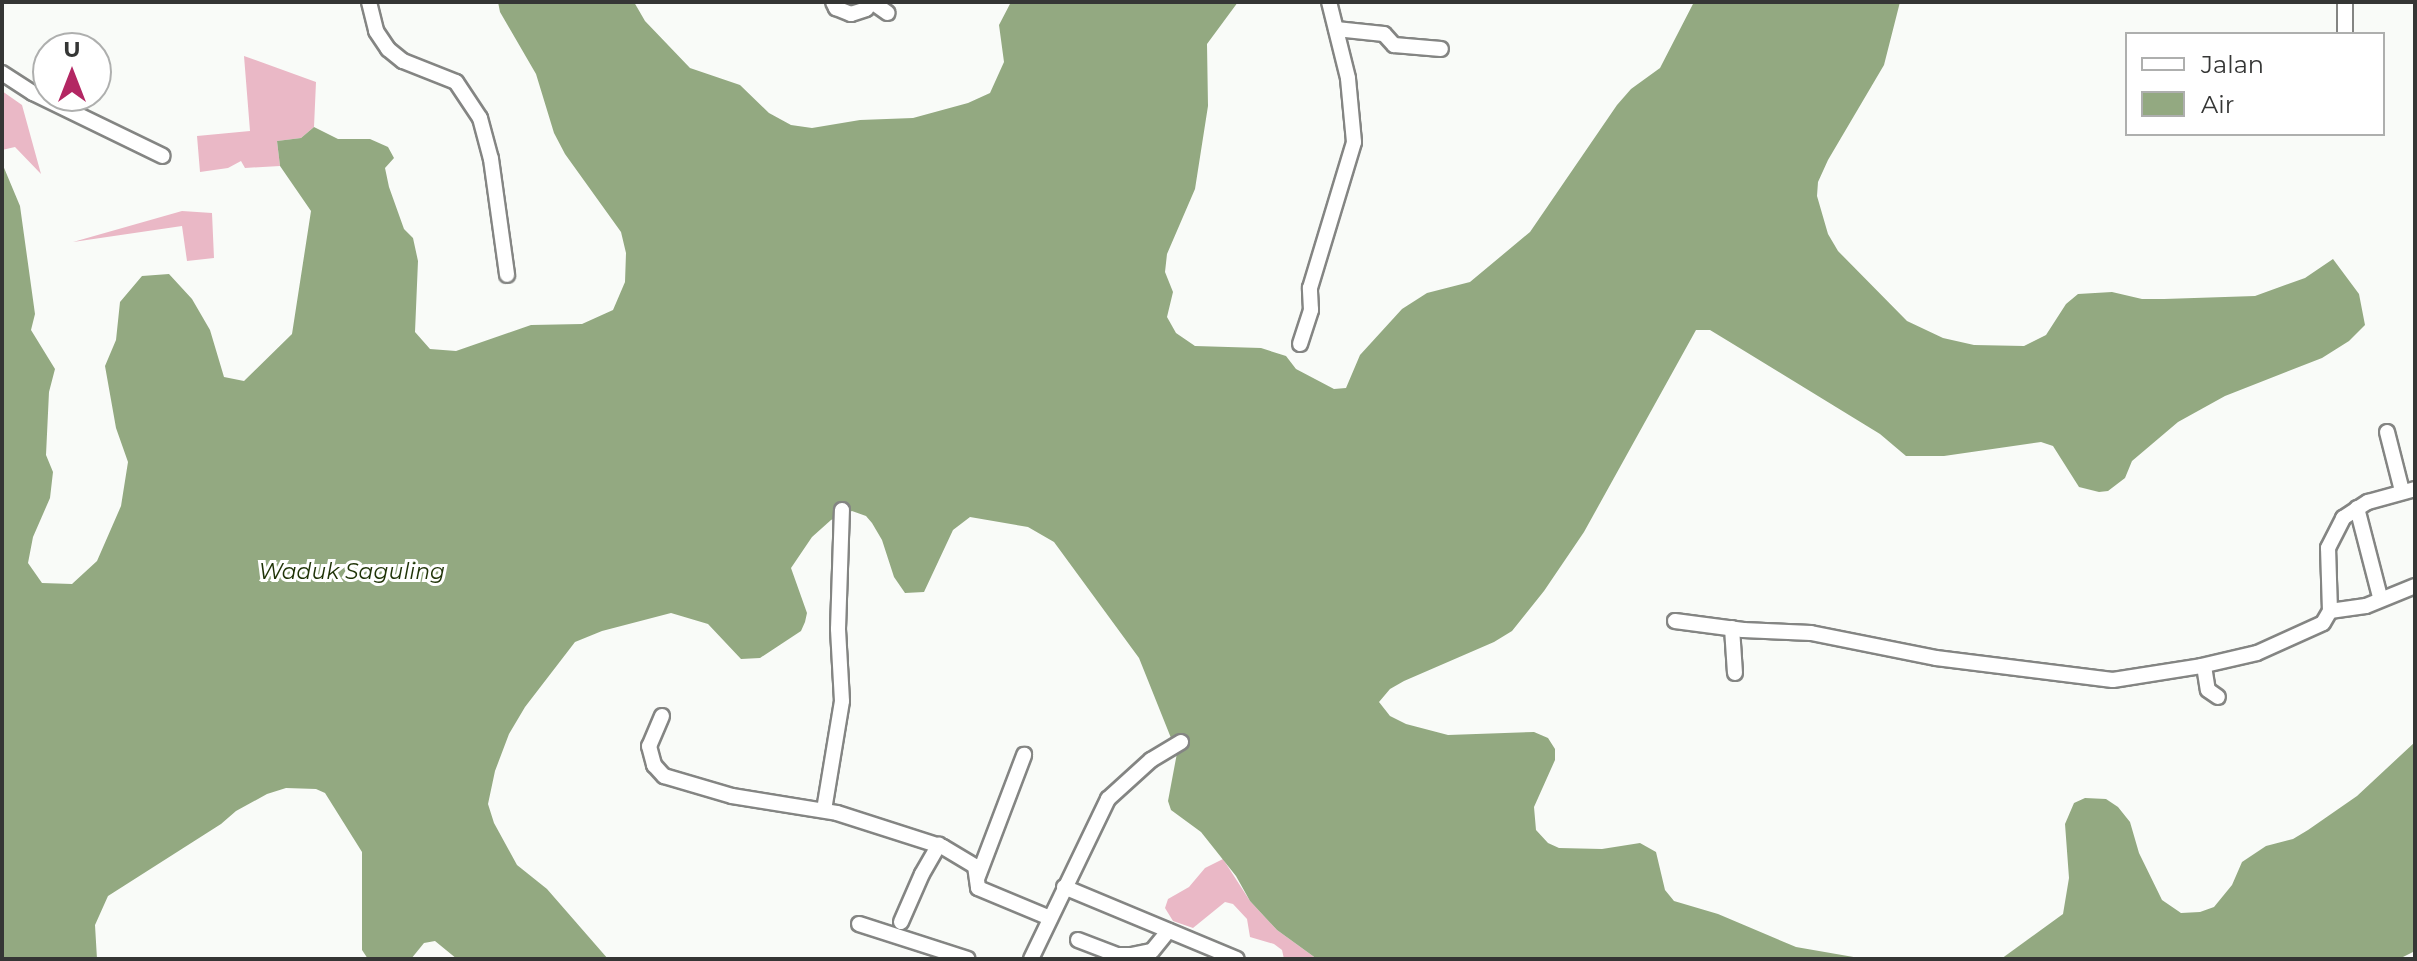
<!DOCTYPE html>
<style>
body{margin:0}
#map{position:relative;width:2417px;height:961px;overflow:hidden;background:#f9fbf8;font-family:Montserrat,sans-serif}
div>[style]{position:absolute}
.forest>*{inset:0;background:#eab8c6}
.water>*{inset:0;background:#93a981}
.roads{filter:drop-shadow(2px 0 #848583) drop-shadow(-2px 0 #848583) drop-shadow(0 2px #848583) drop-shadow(0 -2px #848583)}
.minor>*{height:14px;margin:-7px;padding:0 7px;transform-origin:7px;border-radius:7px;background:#fff}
span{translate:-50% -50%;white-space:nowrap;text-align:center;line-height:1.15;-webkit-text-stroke:6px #fff;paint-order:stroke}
.water-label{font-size:22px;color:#1f3307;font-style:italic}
.frame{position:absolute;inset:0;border:4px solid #353635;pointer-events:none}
.legend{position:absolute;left:2125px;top:32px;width:260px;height:104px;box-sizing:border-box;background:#fff;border:2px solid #aeafae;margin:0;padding:10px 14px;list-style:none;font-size:24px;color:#353635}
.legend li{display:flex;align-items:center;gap:16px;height:40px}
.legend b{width:40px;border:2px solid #aeafae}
.north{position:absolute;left:32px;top:32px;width:80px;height:80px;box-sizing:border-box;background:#fff;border:2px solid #aeafae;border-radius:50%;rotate:0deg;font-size:22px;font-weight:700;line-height:32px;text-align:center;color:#353635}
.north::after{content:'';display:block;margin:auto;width:28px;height:36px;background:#b32763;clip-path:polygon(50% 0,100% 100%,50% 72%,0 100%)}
</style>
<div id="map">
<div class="forest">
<div style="clip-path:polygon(244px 56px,316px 82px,314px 127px,301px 138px,277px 141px,280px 166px,245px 168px,241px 161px,228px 168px,200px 172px,197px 136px,250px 131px)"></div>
<div style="clip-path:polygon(2px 91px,22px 105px,41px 174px,15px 147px,2px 150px)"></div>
<div style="clip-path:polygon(182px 211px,212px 213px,214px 258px,187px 261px,182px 226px,73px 242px)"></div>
<div style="clip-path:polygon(1223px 859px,1250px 901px,1277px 930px,1317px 959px,1284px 959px,1282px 950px,1274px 944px,1250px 937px,1247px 919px,1233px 904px,1225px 902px,1193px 928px,1173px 921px,1165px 908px,1168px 899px,1189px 887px,1205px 868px)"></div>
</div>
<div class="water">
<div style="clip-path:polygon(498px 2px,634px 2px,645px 21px,690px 68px,740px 85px,769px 113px,791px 125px,812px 128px,860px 120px,913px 118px,968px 103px,990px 93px,1004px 62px,999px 25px,1011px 2px,1238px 2px,1207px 44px,1208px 106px,1195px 189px,1167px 254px,1165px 272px,1173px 292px,1167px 317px,1176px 333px,1195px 346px,1261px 348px,1286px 356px,1296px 369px,1334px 389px,1346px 388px,1360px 355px,1402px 309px,1427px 293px,1470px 282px,1530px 232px,1617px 105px,1631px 89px,1660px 68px,1694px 2px,1900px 2px,1884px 65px,1828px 160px,1818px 182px,1817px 196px,1828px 234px,1838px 251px,1907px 321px,1943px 338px,1974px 345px,2024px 346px,2046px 335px,2066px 304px,2078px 294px,2112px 292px,2142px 299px,2164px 299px,2255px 296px,2305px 278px,2333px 259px,2359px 294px,2365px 325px,2349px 341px,2322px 358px,2225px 396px,2178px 422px,2132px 461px,2125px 478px,2108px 491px,2099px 492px,2079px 487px,2053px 446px,2041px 442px,1944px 456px,1906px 456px,1880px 434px,1733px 344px,1710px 330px,1696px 330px,1584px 532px,1544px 591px,1512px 631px,1494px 642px,1404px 681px,1390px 689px,1379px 702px,1390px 716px,1406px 724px,1448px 735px,1534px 732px,1548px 738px,1555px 749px,1555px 760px,1534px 807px,1536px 830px,1548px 843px,1559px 848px,1602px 849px,1640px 843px,1656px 852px,1665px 890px,1674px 901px,1718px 914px,1796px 947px,1865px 959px,1317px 959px,1277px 930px,1250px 901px,1236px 876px,1201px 832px,1171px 810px,1168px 801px,1177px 753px,1139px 658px,1054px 542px,1028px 527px,970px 517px,953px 530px,924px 592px,905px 593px,894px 577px,882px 540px,872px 523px,866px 516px,852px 511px,831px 520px,812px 537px,791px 568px,807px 613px,805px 622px,801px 631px,760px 658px,741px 659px,708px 624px,671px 613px,602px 631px,575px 642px,525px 707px,509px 734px,495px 771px,488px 804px,494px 823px,517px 865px,547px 889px,608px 959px,457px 959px,435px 941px,424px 943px,411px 959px,368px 959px,362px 950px,362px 852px,325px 793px,316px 789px,286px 788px,267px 794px,236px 811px,221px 824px,108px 896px,95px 925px,97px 959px,2px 959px,2px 163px,20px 206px,35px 314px,31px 330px,55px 369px,49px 392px,46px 455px,53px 472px,50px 498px,33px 537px,28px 563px,42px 583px,72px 584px,97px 561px,121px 506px,128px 462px,116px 428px,105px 366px,116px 340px,120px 302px,142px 276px,169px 274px,192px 299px,210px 330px,224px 377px,244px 381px,292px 334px,311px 211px,280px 166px,277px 141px,301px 138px,314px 127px,338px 139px,370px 139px,388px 147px,394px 158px,385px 168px,389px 187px,404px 229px,413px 238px,418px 261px,415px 332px,430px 349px,456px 351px,531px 325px,582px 324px,613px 310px,625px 282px,626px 253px,621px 232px,565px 154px,554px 133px,536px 74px,500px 12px)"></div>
<div style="clip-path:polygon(2415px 742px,2415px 951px,2399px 959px,2001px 959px,2063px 914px,2069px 878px,2065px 824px,2074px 803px,2085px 798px,2106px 799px,2118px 807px,2130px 822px,2139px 853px,2162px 900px,2181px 913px,2200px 912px,2214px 907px,2232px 885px,2242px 862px,2266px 846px,2293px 839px,2308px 830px,2357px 796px)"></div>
</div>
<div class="roads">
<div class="minor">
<div style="left:369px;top:2px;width:30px;rotate:76deg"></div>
<div style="left:376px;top:31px;width:22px;rotate:56deg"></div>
<div style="left:388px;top:49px;width:19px;rotate:39deg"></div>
<div style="left:403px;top:61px;width:57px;rotate:21.6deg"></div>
<div style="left:456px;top:82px;width:43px;rotate:56.3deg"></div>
<div style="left:480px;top:118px;width:42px;rotate:75deg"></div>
<div style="left:491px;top:159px;width:117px;rotate:82.1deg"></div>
<div style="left:833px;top:2px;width:7px;rotate:63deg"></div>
<div style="left:836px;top:8px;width:16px;rotate:22deg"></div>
<div style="left:851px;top:14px;width:16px;rotate:-18deg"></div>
<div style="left:866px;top:9px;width:9px;rotate:-54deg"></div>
<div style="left:872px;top:2px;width:19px;rotate:35deg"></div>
<div style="left:1336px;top:29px;width:48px;rotate:5.9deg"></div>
<div style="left:1384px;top:34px;width:15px;rotate:48deg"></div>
<div style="left:1394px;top:45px;width:47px;rotate:4.9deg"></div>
<div style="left:2345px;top:34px;width:32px;rotate:-90deg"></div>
<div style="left:2px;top:73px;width:37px;rotate:33deg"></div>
<div style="left:33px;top:93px;width:144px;rotate:25.9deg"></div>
<div style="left:1300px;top:344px;width:36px;rotate:-72deg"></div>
<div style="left:1311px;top:310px;width:22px;rotate:-93deg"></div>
<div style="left:1310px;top:288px;width:152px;rotate:-73.2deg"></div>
<div style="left:1354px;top:142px;width:64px;rotate:-95.4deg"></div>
<div style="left:1348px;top:78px;width:78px;rotate:-104deg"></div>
<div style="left:2387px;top:432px;width:61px;rotate:75.7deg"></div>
<div style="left:2357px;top:508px;width:92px;rotate:75.5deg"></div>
<div style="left:2330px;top:611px;width:36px;rotate:-8deg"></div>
<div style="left:2366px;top:606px;width:53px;rotate:-22.2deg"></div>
<div style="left:1675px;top:621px;width:69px;rotate:7.5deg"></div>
<div style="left:1743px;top:630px;width:68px;rotate:2.5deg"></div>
<div style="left:1811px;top:633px;width:127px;rotate:11.3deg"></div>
<div style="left:1936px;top:658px;width:178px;rotate:7.1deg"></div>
<div style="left:2113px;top:680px;width:89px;rotate:-9deg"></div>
<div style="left:2201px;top:666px;width:57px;rotate:-13.1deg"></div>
<div style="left:2257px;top:653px;width:72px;rotate:-24.4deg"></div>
<div style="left:2323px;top:623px;width:14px;rotate:-60deg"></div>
<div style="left:2330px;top:611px;width:63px;rotate:-91.8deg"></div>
<div style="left:2328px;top:548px;width:34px;rotate:-63deg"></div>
<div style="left:2343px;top:518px;width:30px;rotate:-33deg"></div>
<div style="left:2368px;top:502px;width:49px;rotate:-15.5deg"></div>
<div style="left:1732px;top:628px;width:45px;rotate:86.2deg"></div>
<div style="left:2204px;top:666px;width:24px;rotate:81deg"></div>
<div style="left:2208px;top:690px;width:12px;rotate:35deg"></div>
<div style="left:662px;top:716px;width:33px;rotate:113deg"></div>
<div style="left:649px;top:746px;width:20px;rotate:75deg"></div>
<div style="left:654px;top:765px;width:15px;rotate:48deg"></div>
<div style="left:664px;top:776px;width:71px;rotate:16.4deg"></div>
<div style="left:732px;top:796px;width:106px;rotate:9.2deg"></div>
<div style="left:837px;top:813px;width:111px;rotate:17.8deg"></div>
<div style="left:943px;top:847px;width:37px;rotate:31deg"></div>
<div style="left:975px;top:866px;width:22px;rotate:82deg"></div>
<div style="left:978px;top:888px;width:78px;rotate:22.6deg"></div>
<div style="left:824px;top:810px;width:110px;rotate:-80.6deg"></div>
<div style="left:842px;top:701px;width:72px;rotate:-93.2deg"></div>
<div style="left:838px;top:629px;width:119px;rotate:-88.1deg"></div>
<div style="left:977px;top:879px;width:133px;rotate:-69.2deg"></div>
<div style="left:1064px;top:887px;width:187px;rotate:22.6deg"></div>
<div style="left:901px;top:922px;width:52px;rotate:-66.4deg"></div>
<div style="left:922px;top:874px;width:34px;rotate:-60deg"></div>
<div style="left:859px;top:924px;width:114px;rotate:17.8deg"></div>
<div style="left:1078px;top:940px;width:42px;rotate:21deg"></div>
<div style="left:1117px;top:955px;width:14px"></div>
<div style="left:1131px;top:955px;width:21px;rotate:-11deg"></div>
<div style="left:1152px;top:951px;width:26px;rotate:-51deg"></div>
<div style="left:1031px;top:959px;width:178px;rotate:-64.3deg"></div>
<div style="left:1108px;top:799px;width:58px;rotate:-42.2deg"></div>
<div style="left:1151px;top:760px;width:35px;rotate:-31deg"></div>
</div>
</div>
<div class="water-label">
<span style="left:352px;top:572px">Waduk Saguling</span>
</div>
<div class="frame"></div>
<ul class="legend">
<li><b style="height:10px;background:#fff"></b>Jalan</li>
<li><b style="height:22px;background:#93a981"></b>Air</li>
</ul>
<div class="north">U</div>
</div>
